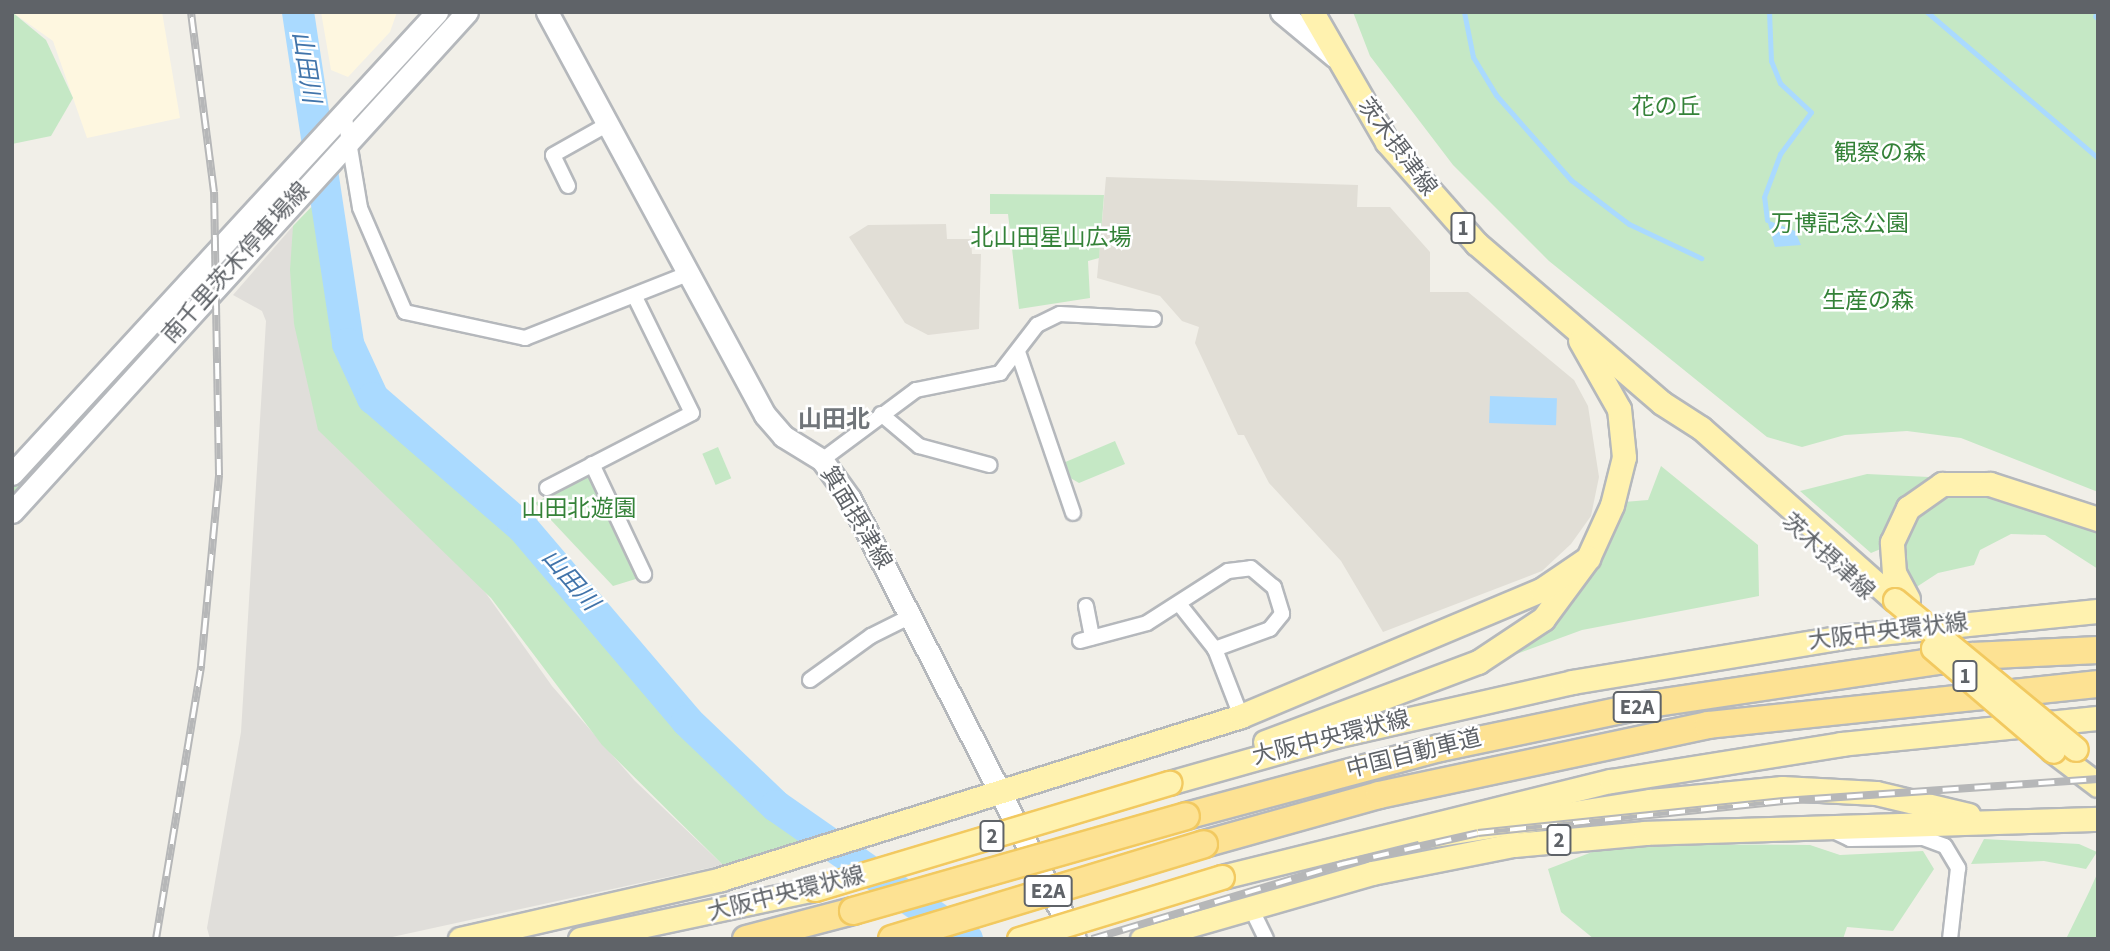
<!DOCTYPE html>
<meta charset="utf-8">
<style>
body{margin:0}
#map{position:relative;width:2110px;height:951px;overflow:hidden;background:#f1efe8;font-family:"Source Sans 3","Noto Sans JP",sans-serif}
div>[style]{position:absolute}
.commercial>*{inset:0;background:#fef7e0}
.industrial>*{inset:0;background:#e0deda}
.education>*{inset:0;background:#e1ded6}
.green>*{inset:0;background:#c5e8c5;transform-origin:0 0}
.water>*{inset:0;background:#aadaff;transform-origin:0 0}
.stream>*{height:5px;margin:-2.5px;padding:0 2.5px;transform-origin:2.5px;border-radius:2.5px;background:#aadaff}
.river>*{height:32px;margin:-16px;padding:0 16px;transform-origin:16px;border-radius:16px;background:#aadaff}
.roads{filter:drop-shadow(2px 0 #b5b8bc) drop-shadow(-2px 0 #b5b8bc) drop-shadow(0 2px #b5b8bc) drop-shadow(0 -2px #b5b8bc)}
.minor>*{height:14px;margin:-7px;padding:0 7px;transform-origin:7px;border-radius:7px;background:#fff}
.secondary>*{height:21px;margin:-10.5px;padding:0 10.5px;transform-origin:10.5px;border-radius:10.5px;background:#fff}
.primary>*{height:23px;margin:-11.5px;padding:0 11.5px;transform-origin:11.5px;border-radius:11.5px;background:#fff2af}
.motorway>*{height:26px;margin:-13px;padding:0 13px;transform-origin:13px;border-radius:13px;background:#fde293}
.rail>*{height:8px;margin-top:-4px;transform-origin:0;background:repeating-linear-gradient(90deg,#fff 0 16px,#b6b7b8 0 32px);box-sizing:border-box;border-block:2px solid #b6b7b8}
.bridges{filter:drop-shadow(2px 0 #f2c960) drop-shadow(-2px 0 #f2c960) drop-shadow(0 2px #f2c960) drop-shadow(0 -2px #f2c960)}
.primary-bridge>*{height:23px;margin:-11.5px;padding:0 11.5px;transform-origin:11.5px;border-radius:11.5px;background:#fff2af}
.motorway-bridge>*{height:26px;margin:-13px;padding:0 13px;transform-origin:13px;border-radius:13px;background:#fde293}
span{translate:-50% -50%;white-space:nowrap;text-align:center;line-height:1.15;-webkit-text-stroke:5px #fff;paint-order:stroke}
.shield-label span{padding:2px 5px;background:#fff;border:2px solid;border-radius:5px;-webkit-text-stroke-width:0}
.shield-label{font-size:21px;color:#5f6368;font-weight:700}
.park-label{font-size:23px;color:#348238}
.street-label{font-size:23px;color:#5f6368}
.water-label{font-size:24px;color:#4174aa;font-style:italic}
.neighbourhood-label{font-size:24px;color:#70757a;font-weight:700}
.frame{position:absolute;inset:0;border:14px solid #5f6368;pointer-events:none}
</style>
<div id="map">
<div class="commercial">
<div style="clip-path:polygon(12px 12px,162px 12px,180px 118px,87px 138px,53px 41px)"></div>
<div style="clip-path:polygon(321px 12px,397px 12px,390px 32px,348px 77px,331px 70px)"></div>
</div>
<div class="industrial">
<div style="clip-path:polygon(293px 226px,294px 324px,552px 686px,635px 781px,723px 865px,383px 939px,210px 939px,207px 928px,241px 732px,266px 321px,262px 311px,233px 295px)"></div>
</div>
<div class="education">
<div style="clip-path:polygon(1106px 177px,1358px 185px,1357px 207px,1390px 207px,1430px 252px,1430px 292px,1468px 292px,1574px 380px,1588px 406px,1599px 477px,1591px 516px,1571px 544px,1542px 571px,1383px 632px,1341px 561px,1269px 483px,1244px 435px,1238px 435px,1195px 343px,1199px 327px,1182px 321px,1160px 296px,1097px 278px)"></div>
<div style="clip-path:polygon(946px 224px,947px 239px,971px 239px,972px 254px,981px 254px,979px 329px,928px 335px,905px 323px,849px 237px,868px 225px)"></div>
</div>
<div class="green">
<div style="clip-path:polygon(12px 12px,46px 40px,73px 98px,51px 136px,12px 144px)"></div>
<div style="clip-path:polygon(1353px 12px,2098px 12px,2098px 492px,1961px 438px,1907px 431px,1845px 435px,1802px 447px,1767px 437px,1549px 261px,1453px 165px,1370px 56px)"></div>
<div style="clip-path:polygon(990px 194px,1104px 195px,1099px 258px,1088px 261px,1090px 298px,1019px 309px,1008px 214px,990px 214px)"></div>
<div style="clip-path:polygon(318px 200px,341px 345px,365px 401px,530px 549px,665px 711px,808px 841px,723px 865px,602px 745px,491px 598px,318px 430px,294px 324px,290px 270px,293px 226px)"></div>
<div style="clip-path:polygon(240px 238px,241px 246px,12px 500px,12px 487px,45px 448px)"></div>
<div style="clip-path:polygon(1115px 441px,1125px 464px,1079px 483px,1067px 476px,1063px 463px)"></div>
<div style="left:718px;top:447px;width:34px;height:17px;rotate:67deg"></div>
<div style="clip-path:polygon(1661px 466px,1758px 545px,1759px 596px,1582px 630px,1514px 655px,1561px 617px,1610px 545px,1624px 502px,1648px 500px)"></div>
<div style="clip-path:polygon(592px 472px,639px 578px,613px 586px,535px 503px)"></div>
<div style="clip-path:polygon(1867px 474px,1929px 477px,1892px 514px,1883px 548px,1871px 553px,1800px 491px)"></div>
<div style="clip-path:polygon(1968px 491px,2009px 499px,2098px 533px,2098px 569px,2045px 535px,2011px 534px,1980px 550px,1974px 565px,1938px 573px,1915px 588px,1904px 569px,1903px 543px,1915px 516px,1943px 495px)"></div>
<div style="clip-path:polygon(1984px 839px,2079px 844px,2097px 852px,2086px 869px,2044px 861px,1971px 864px)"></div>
<div style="clip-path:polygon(1613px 844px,1810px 845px,1840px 855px,1923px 851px,1934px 869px,1893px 931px,1847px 927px,1843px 939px,1594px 939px,1561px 912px,1548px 869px)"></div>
<div style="clip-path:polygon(2098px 872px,2098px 939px,2066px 939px,2089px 892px)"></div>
</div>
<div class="water">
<div style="clip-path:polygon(1767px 220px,1795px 231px,1801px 245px,1775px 247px)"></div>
<div style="left:1490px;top:396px;width:67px;height:27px;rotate:2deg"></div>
</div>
<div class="stream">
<div style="left:1464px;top:12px;width:46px;rotate:78.7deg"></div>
<div style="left:1473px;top:57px;width:44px;rotate:58.8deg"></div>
<div style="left:1496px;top:95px;width:113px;rotate:48.6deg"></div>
<div style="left:1571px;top:180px;width:73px;rotate:37.2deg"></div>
<div style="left:1629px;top:224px;width:80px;rotate:25.3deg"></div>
<div style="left:1927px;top:12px;width:225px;rotate:40.5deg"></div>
<div style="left:2095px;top:16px;width:4px;rotate:45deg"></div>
<div style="left:1767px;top:220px;width:23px;rotate:-97deg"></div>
<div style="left:1764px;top:197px;width:46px;rotate:-69.6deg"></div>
<div style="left:1780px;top:154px;width:52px;rotate:-53.6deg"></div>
<div style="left:1811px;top:112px;width:42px;rotate:-136.9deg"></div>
<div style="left:1780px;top:83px;width:24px;rotate:-112deg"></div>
<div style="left:1771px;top:61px;width:49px;rotate:-92.3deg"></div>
</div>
<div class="river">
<div style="left:298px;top:12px;width:336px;rotate:81.4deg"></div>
<div style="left:348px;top:344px;width:60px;rotate:65.2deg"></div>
<div style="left:373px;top:398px;width:198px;rotate:40.9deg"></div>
<div style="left:523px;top:528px;width:253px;rotate:49.6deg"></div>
<div style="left:687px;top:721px;width:123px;rotate:43.7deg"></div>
<div style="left:776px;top:806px;width:233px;rotate:34.9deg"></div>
</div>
<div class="roads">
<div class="minor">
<div style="left:344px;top:112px;width:97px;rotate:80.5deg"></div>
<div style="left:360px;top:208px;width:113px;rotate:66.6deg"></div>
<div style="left:405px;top:312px;width:123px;rotate:12.2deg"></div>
<div style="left:525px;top:338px;width:177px;rotate:-21.5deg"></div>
<div style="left:568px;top:186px;width:34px;rotate:-116deg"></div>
<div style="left:553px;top:155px;width:65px;rotate:-29.3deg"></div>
<div style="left:1018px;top:352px;width:170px;rotate:71.1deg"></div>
<div style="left:881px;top:414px;width:50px;rotate:40.1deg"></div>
<div style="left:919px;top:446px;width:73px;rotate:15deg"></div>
<div style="left:822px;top:460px;width:117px;rotate:-36.7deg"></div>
<div style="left:916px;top:390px;width:86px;rotate:-11.4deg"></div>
<div style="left:1000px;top:373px;width:61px;rotate:-52.4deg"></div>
<div style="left:1037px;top:325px;width:25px;rotate:-26deg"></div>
<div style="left:1060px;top:314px;width:94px;rotate:3deg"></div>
<div style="left:592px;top:464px;width:122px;rotate:64.7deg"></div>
<div style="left:547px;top:488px;width:163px;rotate:-27.3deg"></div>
<div style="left:692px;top:413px;width:131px;rotate:-116.2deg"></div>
<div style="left:1180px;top:605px;width:56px;rotate:51.5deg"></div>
<div style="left:1215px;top:649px;width:72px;rotate:68.8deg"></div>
<div style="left:1086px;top:606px;width:32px;rotate:79deg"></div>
<div style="left:1080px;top:641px;width:69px;rotate:-15deg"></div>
<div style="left:1147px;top:623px;width:96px;rotate:-32.7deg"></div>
<div style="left:1228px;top:571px;width:23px;rotate:-7deg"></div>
<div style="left:1251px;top:568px;width:30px;rotate:40deg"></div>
<div style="left:1274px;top:587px;width:28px;rotate:73deg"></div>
<div style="left:1282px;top:614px;width:19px;rotate:129deg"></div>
<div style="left:1270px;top:629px;width:59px;rotate:160deg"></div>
<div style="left:810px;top:680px;width:75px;rotate:-35.8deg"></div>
<div style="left:871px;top:636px;width:42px;rotate:-26.6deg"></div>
<div style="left:1831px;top:830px;width:21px;rotate:25deg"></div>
<div style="left:1850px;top:839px;width:73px;rotate:-0.8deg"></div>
<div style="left:1923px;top:838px;width:23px;rotate:20deg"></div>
<div style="left:1945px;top:846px;width:26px;rotate:59deg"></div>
<div style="left:1958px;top:868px;width:71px;rotate:96.4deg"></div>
<div style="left:1251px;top:908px;width:34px;rotate:64deg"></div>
</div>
<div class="secondary">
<div style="left:547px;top:12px;width:458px;rotate:61.6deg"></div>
<div style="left:765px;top:415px;width:28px;rotate:49deg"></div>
<div style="left:783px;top:436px;width:46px;rotate:31.6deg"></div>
<div style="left:822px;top:460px;width:48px;rotate:54.3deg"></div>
<div style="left:850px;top:499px;width:494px;rotate:62.9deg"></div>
<div style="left:1281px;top:12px;width:70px;rotate:39.8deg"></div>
<div style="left:12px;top:474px;width:628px;rotate:-47.39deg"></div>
<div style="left:12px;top:512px;width:676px;rotate:-47.7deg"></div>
</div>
<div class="primary">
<div style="left:1312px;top:12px;width:150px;rotate:60deg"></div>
<div style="left:1387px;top:142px;width:135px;rotate:48.6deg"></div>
<div style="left:1476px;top:243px;width:245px;rotate:40.7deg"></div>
<div style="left:1662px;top:403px;width:46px;rotate:32.7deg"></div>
<div style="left:1701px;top:428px;width:259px;rotate:41.6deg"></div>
<div style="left:1908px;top:599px;width:30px;rotate:-118deg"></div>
<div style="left:1894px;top:573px;width:31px;rotate:-94deg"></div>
<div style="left:1892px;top:542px;width:38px;rotate:-65deg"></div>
<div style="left:1908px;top:508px;width:42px;rotate:-35.2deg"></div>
<div style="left:1942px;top:484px;width:48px"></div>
<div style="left:1990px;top:484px;width:114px;rotate:18deg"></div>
<div style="left:1265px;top:742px;width:228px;rotate:-20.6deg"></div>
<div style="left:1478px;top:662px;width:78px;rotate:-33.5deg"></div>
<div style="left:1543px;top:619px;width:76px;rotate:-53.6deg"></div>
<div style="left:1588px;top:558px;width:58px;rotate:-65.6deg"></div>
<div style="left:1612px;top:505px;width:49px;rotate:-76deg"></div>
<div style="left:1624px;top:457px;width:48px;rotate:-95.9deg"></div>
<div style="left:1619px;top:409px;width:79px;rotate:-119.5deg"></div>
<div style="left:2053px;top:751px;width:56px;rotate:37.1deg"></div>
<div style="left:1169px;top:783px;width:173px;rotate:-15.8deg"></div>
<div style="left:1335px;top:736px;width:243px;rotate:-12.8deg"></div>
<div style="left:1572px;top:682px;width:283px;rotate:-9.4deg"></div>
<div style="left:1851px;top:636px;width:248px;rotate:-5.8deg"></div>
<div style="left:1428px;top:836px;width:225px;rotate:-9deg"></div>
<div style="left:1650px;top:801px;width:133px;rotate:-5.6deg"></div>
<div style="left:1782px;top:788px;width:94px;rotate:3deg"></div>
<div style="left:1876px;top:793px;width:95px;rotate:13.4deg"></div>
<div style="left:1222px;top:877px;width:401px;rotate:-13.9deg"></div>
<div style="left:1611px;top:781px;width:233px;rotate:-9.1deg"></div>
<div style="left:1841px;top:744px;width:258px;rotate:-5.8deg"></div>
<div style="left:460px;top:939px;width:268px;rotate:-12.9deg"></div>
<div style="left:721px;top:879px;width:545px;rotate:-17.4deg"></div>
<div style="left:1241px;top:716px;width:325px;rotate:-22.8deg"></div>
<div style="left:1541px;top:590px;width:57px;rotate:-34.2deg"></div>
<div style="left:580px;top:939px;width:240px;rotate:-12deg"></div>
<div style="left:1142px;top:939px;width:239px;rotate:-16deg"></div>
<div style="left:1372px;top:873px;width:145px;rotate:-11.2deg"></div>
<div style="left:1514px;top:845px;width:132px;rotate:-5.2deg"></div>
<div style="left:1645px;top:833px;width:453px;rotate:-1.8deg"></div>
</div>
<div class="motorway">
<div style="left:1186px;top:816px;width:263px;rotate:-15deg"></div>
<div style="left:1440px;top:748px;width:215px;rotate:-11.8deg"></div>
<div style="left:1650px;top:704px;width:326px;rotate:-8.5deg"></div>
<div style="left:1972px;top:656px;width:126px;rotate:-2.7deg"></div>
<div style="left:1204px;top:844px;width:182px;rotate:-15.6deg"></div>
<div style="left:1379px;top:795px;width:336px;rotate:-12deg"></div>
<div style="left:1708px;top:725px;width:392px;rotate:-6deg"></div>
<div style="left:746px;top:939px;width:111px;rotate:-14.7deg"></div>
</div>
</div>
<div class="rail">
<div style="left:156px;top:939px;width:277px;rotate:-80.6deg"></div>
<div style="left:201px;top:666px;width:192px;rotate:-84.6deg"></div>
<div style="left:219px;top:475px;width:283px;rotate:-91deg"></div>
<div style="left:214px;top:192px;width:181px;rotate:-97.3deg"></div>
<div style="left:1092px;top:939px;width:261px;rotate:-16.7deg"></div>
<div style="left:1342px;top:864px;width:139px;rotate:-12.8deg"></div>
<div style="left:1478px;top:833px;width:307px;rotate:-6deg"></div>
<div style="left:1783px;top:801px;width:316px;rotate:-4deg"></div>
</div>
<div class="bridges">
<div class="primary-bridge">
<div style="left:1895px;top:600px;width:234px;rotate:39.5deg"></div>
<div style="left:1933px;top:648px;width:158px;rotate:40.6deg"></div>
<div style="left:815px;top:889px;width:370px;rotate:-16.7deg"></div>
<div style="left:1019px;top:939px;width:212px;rotate:-17deg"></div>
</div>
<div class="motorway-bridge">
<div style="left:853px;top:911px;width:346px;rotate:-15.9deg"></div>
<div style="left:892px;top:939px;width:326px;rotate:-16.9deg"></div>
</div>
</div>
<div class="shield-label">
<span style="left:1463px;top:228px">1</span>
<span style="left:1965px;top:676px">1</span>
<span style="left:1637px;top:707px">E2A</span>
<span style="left:992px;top:836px">2</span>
<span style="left:1559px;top:840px">2</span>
<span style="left:1048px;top:891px">E2A</span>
</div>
<div class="park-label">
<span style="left:1666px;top:107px">花の丘</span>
<span style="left:1880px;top:153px">観察の森</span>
<span style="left:1840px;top:224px">万博記念公園</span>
<span style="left:1051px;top:238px">北山田星山広場</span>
<span style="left:1868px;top:301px">生産の森</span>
<span style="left:579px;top:509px">山田北遊園</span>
</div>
<div class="street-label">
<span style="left:1397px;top:147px;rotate:53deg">茨木摂津線</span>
<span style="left:236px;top:263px;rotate:-48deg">南千里茨木停車場線</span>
<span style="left:856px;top:518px;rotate:59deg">箕面摂津線</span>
<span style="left:1828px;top:557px;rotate:42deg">茨木摂津線</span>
<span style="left:1888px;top:632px;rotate:-7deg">大阪中央環状線</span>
<span style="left:1331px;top:738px;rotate:-14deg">大阪中央環状線</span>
<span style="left:1414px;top:754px;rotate:-14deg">中国自動車道</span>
<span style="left:786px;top:894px;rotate:-14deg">大阪中央環状線</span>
</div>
<div class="water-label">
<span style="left:306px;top:67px;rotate:81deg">山田川</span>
<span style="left:570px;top:580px;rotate:49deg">山田川</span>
</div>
<div class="neighbourhood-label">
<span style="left:834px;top:420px">山田北</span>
</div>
<div class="frame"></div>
</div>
